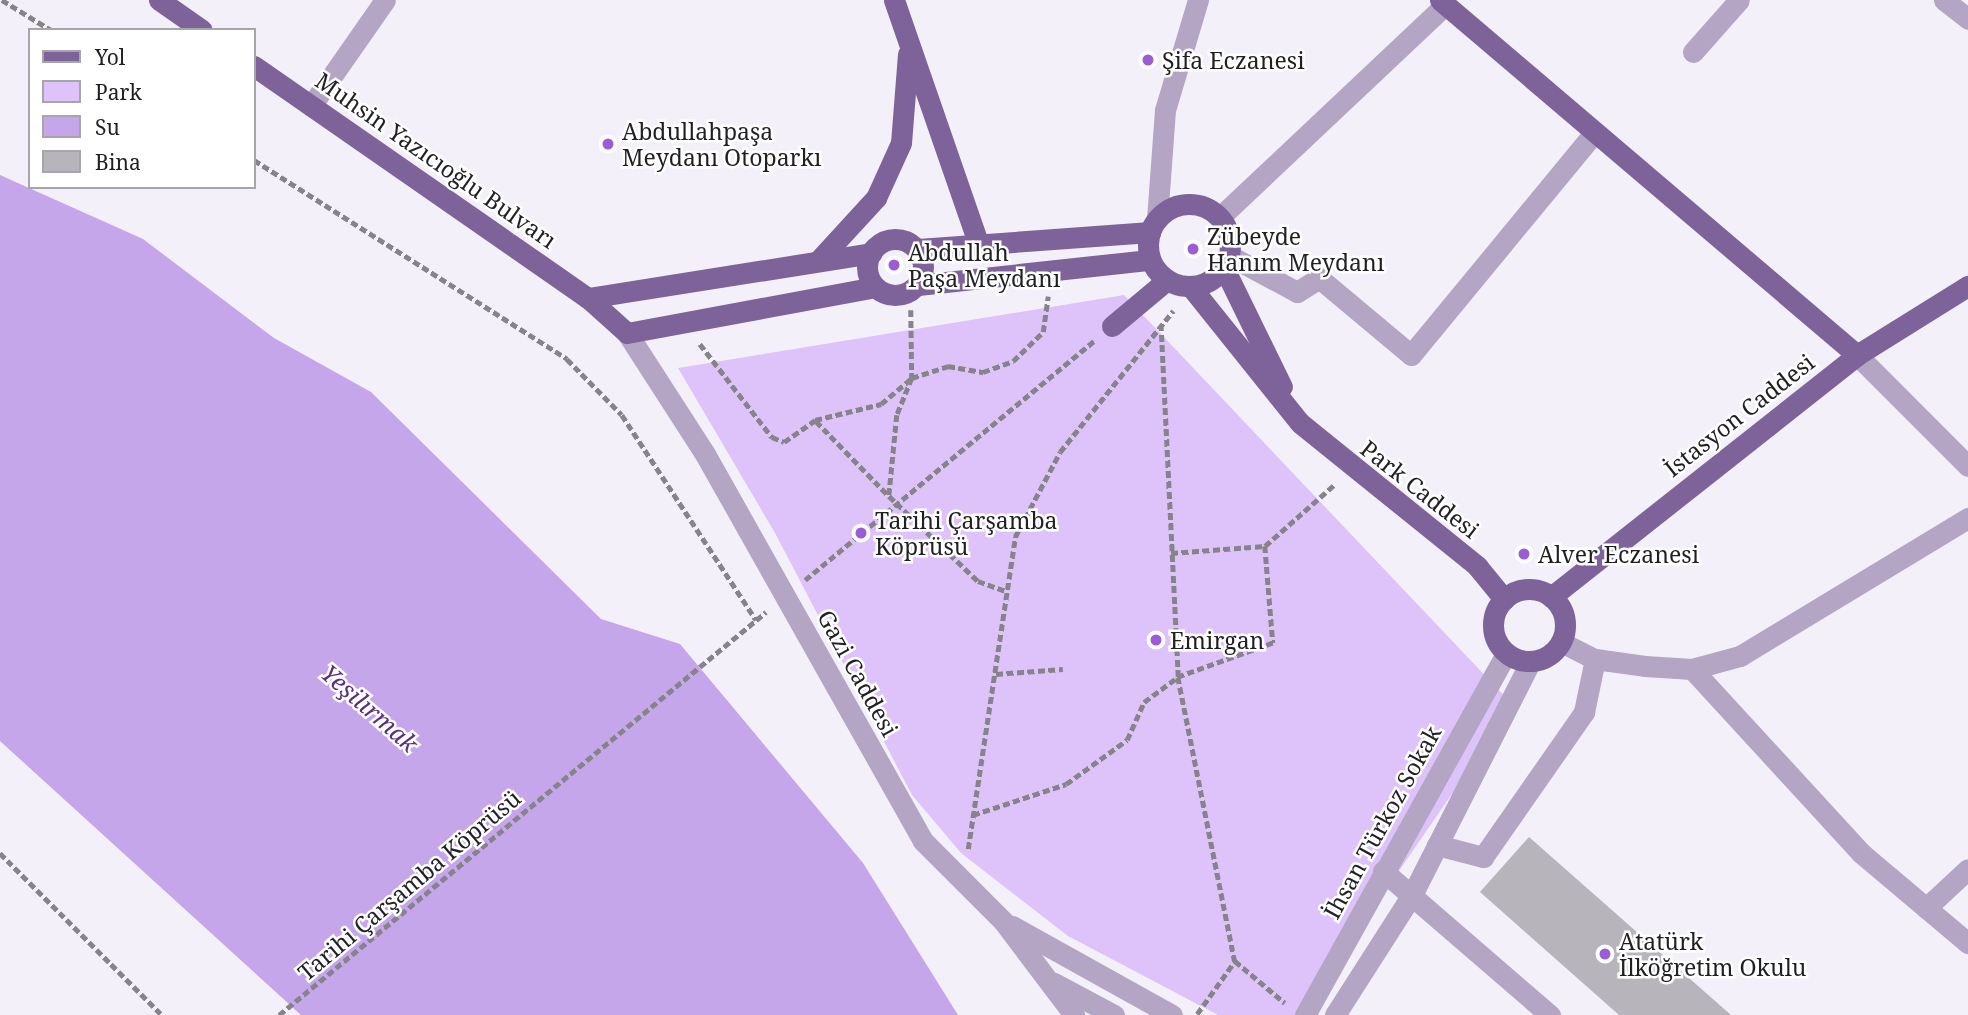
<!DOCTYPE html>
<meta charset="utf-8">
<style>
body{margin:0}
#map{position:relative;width:1968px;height:1015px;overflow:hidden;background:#f4f0fa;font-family:"Noto Serif",serif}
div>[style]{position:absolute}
.green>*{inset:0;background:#ddc3fa}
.water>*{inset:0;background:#c6a6ea}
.building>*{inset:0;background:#b7b4bc}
.path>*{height:4.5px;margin-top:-2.25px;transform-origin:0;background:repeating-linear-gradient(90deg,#86848a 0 7px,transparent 0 10.5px)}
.minor>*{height:21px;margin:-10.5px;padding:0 10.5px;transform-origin:10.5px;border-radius:10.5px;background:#b3a5c3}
.major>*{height:21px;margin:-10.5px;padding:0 10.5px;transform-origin:10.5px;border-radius:10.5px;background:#7d6399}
.major>.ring{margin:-10.5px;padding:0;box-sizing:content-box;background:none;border:21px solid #7d6399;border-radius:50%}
.dots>*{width:19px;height:19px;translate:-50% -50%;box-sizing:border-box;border:4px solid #fff;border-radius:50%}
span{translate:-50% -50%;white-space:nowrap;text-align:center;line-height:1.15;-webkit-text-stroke:5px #fff;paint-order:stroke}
.poi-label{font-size:23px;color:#201f22}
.left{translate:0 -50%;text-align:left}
.street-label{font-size:23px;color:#201f22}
.water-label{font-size:24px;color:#592f7e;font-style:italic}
.legend{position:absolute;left:28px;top:28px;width:228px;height:161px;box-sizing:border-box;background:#fff;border:2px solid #a6a5a7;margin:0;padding:9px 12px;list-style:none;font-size:21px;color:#201f22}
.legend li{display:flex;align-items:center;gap:14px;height:35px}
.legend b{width:35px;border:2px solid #a6a5a7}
</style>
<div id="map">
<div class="green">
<div style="clip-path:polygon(1124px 295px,1513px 705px,1300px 1015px,1218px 1015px,1068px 936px,961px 853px,912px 795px,775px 533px,678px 368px)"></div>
</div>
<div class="water">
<div style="clip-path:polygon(0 175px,143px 239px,274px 338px,371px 392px,601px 619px,680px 644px,863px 863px,958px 1015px,301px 1015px,0 741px)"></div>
</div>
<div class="building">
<div style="clip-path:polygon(1529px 837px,1731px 1015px,1619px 1015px,1480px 892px)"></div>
</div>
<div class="path">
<div style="left:2px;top:0;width:57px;rotate:31.5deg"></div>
<div style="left:254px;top:160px;width:371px;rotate:32.4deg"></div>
<div style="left:567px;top:359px;width:78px;rotate:45.5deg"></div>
<div style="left:622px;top:415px;width:245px;rotate:56.8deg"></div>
<div style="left:911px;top:310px;width:68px;rotate:89.2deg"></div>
<div style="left:912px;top:378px;width:40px;rotate:112deg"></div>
<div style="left:897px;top:415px;width:81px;rotate:95.6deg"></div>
<div style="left:889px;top:496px;width:123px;rotate:43.7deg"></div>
<div style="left:978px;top:581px;width:29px;rotate:20deg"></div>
<div style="left:700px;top:344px;width:118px;rotate:52.3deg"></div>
<div style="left:772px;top:437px;width:13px;rotate:23deg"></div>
<div style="left:784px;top:442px;width:38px;rotate:-35deg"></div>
<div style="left:815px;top:420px;width:68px;rotate:-13.6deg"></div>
<div style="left:881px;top:404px;width:40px;rotate:-40deg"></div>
<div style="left:912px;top:378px;width:38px;rotate:-18deg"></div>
<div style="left:948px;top:366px;width:36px;rotate:10deg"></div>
<div style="left:983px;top:372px;width:32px;rotate:-20deg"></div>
<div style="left:1013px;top:361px;width:42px;rotate:-44deg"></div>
<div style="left:1043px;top:332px;width:36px;rotate:-82deg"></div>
<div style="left:816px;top:421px;width:105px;rotate:45.8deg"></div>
<div style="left:1265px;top:546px;width:97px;rotate:85.3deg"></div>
<div style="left:1273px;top:643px;width:101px;rotate:160.3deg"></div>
<div style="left:1178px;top:677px;width:290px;rotate:78.7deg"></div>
<div style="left:1235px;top:961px;width:65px;rotate:40deg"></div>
<div style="left:1171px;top:553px;width:94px;rotate:-4.3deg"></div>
<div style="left:1265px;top:546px;width:94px;rotate:-41.5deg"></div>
<div style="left:805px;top:580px;width:376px;rotate:-39.6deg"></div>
<div style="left:996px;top:674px;width:67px;rotate:-4.3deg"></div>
<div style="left:973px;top:815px;width:98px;rotate:-18.4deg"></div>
<div style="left:1066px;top:784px;width:75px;rotate:-35.8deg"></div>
<div style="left:1127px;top:740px;width:42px;rotate:-65.9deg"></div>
<div style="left:1144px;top:702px;width:42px;rotate:-36.3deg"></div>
<div style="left:1178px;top:677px;width:350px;rotate:-92.8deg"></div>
<div style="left:968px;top:849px;width:316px;rotate:-81.4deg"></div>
<div style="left:1015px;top:537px;width:96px;rotate:-62.1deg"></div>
<div style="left:1060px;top:452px;width:181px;rotate:-51.3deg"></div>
<div style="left:0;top:853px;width:229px;rotate:45deg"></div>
<div style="left:1197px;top:1014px;width:65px;rotate:-54.4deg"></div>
<div style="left:279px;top:1015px;width:632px;rotate:-39.61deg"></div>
</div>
<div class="minor">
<div style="left:1944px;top:0;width:31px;rotate:38deg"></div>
<div style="left:1693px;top:52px;width:69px;rotate:-48.5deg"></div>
<div style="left:311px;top:106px;width:129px;rotate:-55.1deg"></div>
<div style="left:1220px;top:217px;width:309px;rotate:-43.3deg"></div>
<div style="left:1157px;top:219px;width:109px;rotate:-85.8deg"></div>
<div style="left:1165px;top:110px;width:115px;rotate:-73.3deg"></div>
<div style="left:1230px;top:256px;width:76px;rotate:28.2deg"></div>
<div style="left:1297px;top:292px;width:26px;rotate:-32deg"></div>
<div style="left:1319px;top:278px;width:120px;rotate:39.9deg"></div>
<div style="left:1411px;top:355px;width:289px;rotate:-50.5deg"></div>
<div style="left:627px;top:333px;width:144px;rotate:57.2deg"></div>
<div style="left:705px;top:454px;width:444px;rotate:60.6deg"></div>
<div style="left:923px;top:841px;width:113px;rotate:45deg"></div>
<div style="left:1003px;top:921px;width:118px;rotate:52.9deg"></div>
<div style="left:1857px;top:355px;width:157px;rotate:45deg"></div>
<div style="left:1561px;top:642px;width:38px;rotate:27deg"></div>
<div style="left:1595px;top:659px;width:50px;rotate:8deg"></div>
<div style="left:1645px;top:666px;width:47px;rotate:3.7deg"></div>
<div style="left:1692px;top:669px;width:50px;rotate:-15.2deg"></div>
<div style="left:1740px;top:656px;width:267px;rotate:-31.2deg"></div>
<div style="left:1692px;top:669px;width:250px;rotate:47.4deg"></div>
<div style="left:1861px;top:853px;width:140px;rotate:40.1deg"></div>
<div style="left:1437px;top:845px;width:48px;rotate:14.6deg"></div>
<div style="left:1483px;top:857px;width:177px;rotate:-55.1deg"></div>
<div style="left:1584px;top:712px;width:54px;rotate:-78.3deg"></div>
<div style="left:1383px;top:871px;width:221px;rotate:40.8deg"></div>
<div style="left:1926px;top:908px;width:57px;rotate:-42.9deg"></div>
<div style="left:1012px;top:926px;width:183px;rotate:29.1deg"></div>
<div style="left:1054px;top:983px;width:68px;rotate:28.1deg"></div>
<div style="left:1305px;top:1015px;width:413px;rotate:-60.9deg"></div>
<div style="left:1335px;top:1015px;width:145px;rotate:-57.4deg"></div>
<div style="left:1413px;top:893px;width:259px;rotate:-63.1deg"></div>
</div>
<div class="major">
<div style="left:159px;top:0;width:52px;rotate:34.9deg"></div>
<div style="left:894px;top:0;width:259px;rotate:70.9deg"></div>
<div style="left:1440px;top:0;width:548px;rotate:40.41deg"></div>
<div style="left:254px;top:66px;width:407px;rotate:34.8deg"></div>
<div style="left:588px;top:298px;width:52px;rotate:41.9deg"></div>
<div style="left:627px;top:333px;width:252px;rotate:-10.5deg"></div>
<div class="ring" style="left:1148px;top:204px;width:61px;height:61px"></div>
<div class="ring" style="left:867px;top:239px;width:35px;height:35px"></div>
<div style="left:918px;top:249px;width:233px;rotate:-4.2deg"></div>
<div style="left:818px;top:261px;width:86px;rotate:-47.4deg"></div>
<div style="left:876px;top:198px;width:60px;rotate:-65.6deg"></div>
<div style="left:901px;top:143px;width:89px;rotate:-85.5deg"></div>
<div style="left:1224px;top:268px;width:132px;rotate:64deg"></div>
<div style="left:918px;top:285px;width:233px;rotate:-6.2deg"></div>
<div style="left:1191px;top:287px;width:174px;rotate:51.3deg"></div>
<div style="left:1300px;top:423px;width:228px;rotate:38.9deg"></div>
<div style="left:1477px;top:566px;width:43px;rotate:50.7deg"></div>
<div style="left:588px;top:298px;width:287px;rotate:-9deg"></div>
<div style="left:1112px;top:326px;width:72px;rotate:-39.9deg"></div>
<div class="ring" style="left:1493px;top:589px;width:51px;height:51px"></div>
<div style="left:1551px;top:597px;width:390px;rotate:-38.3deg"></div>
<div style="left:1857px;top:355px;width:131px;rotate:-31.9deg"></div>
</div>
<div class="dots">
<div style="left:1148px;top:60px;background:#9b5dd4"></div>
<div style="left:608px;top:144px;background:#9b5dd4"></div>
<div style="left:1193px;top:249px;background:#9b5dd4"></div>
<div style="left:894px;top:265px;background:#9b5dd4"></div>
<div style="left:861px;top:533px;background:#9b5dd4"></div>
<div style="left:1524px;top:554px;background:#9b5dd4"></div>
<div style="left:1156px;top:640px;background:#9b5dd4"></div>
<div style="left:1605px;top:954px;background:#9b5dd4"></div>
</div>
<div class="poi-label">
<span class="left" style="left:1162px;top:60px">Şifa Eczanesi</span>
<span class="left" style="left:622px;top:144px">Abdullahpaşa<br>Meydanı Otoparkı</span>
<span class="left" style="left:1207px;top:249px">Zübeyde<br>Hanım Meydanı</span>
<span class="left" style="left:908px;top:265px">Abdullah<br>Paşa Meydanı</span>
<span class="left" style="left:875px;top:533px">Tarihi Çarşamba<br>Köprüsü</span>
<span class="left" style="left:1538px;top:554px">Alver Eczanesi</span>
<span class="left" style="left:1170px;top:640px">Emirgan</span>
<span class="left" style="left:1619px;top:954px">Atatürk<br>İlköğretim Okulu</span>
</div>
<div class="street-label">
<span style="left:436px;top:160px;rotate:35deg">Muhsin Yazıcıoğlu Bulvarı</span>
<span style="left:1739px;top:415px;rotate:-38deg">İstasyon Caddesi</span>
<span style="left:1420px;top:489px;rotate:38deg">Park Caddesi</span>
<span style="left:858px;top:673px;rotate:61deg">Gazi Caddesi</span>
<span style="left:1382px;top:822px;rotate:-61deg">İhsan Türkoz Sokak</span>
<span style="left:409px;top:885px;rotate:-40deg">Tarihi Çarşamba Köprüsü</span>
</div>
<div class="water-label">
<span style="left:370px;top:708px;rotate:41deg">Yeşilırmak</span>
</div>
<ul class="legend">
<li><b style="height:9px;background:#7d6399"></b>Yol</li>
<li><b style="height:19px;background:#ddc3fa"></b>Park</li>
<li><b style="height:19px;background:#c6a6ea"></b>Su</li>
<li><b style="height:19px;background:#b7b4bc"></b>Bina</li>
</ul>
</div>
